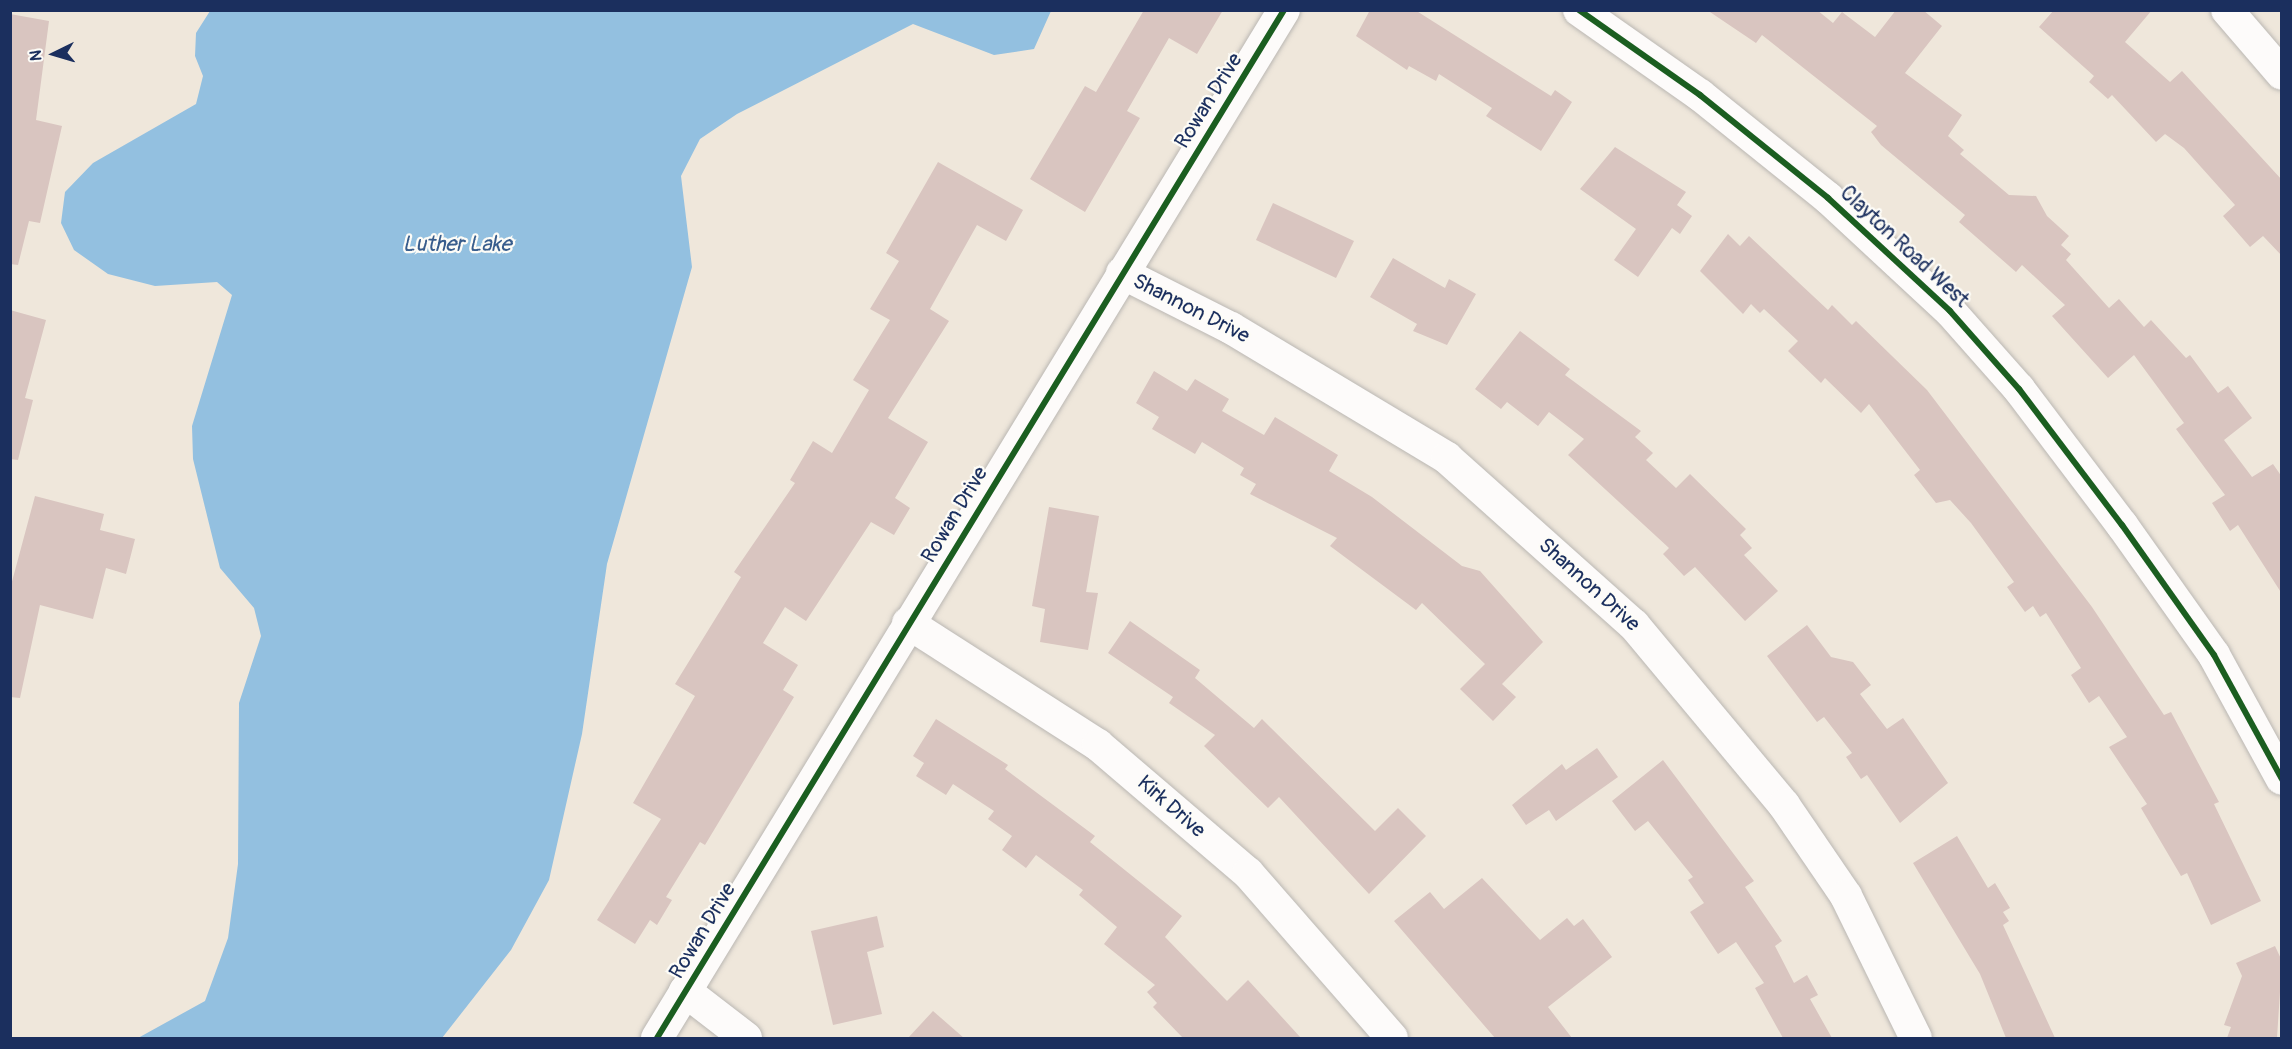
<!DOCTYPE html>
<style>
body{margin:0}
#map{position:relative;width:2292px;height:1049px;overflow:hidden;background:#efe7db;font-family:Pangolin,sans-serif}
div>[style]{position:absolute}
.water>*{inset:0;background:#93c0e0}
.building>*{inset:0;background:#d9c5c0}
.roads{filter:drop-shadow(0 0 2px #bab7b3) drop-shadow(0 0 2px #bab7b3)}
.minor>*{height:32px;margin:-16px;padding:0 16px;transform-origin:16px;border-radius:16px;background:#fdfbfa}
.cycleway>*{height:6px;margin:-3px;padding:0 3px;transform-origin:3px;border-radius:3px;background:#1b5e20}
span{translate:-50% -50%;white-space:nowrap;text-align:center;line-height:1.15;-webkit-text-stroke:4.5px #fdfcf7;paint-order:stroke}
.street-label{font-size:21px;color:#1b2f5e}
.water-label{font-size:22px;color:#375c8c;font-style:italic}
.frame{position:absolute;inset:0;border:12px solid #1b2f5e;pointer-events:none}
.north{position:absolute;left:24px;top:24px;width:60px;height:60px;-webkit-text-stroke:4px #fdfcf7;paint-order:stroke;rotate:265deg;font-size:16px;font-weight:700;line-height:24px;text-align:center;color:#1b2f5e}
.north::after{content:'';display:block;margin:auto;width:21px;height:27px;background:#1b2f5e;clip-path:polygon(50% 0,100% 100%,50% 72%,0 100%)}
</style>
<div id="map">
<div class="water">
<div style="clip-path:polygon(210px 11px,1051px 11px,1034px 49px,994px 55px,913px 24px,737px 114px,700px 139px,681px 176px,692px 267px,607px 564px,582px 734px,549px 880px,511px 950px,442px 1038px,138px 1038px,205px 1001px,228px 938px,238px 864px,239px 703px,261px 636px,254px 608px,220px 568px,193px 459px,192px 426px,232px 295px,217px 282px,155px 286px,108px 274px,74px 250px,61px 223px,65px 192px,93px 163px,196px 104px,203px 76px,195px 56px,196px 33px)"></div>
</div>
<div class="building">
<div style="clip-path:polygon(1144px 10px,1223px 10px,1197px 54px,1169px 38px,1127px 111px,1140px 118px,1085px 212px,1030px 179px,1085px 86px,1096px 92px)"></div>
<div style="clip-path:polygon(1370px 10px,1415px 10px,1551px 96px,1555px 90px,1572px 102px,1541px 151px,1486px 116px,1492px 108px,1439px 74px,1436px 81px,1409px 66px,1407px 70px,1356px 36px)"></div>
<div style="clip-path:polygon(1707px 10px,1817px 10px,1833px 23px,1842px 12px,1875px 37px,1896px 10px,1923px 10px,1942px 26px,1905px 73px,1962px 115px,1948px 136px,1964px 150px,1960px 154px,2009px 195px,2036px 196px,2047px 216px,2069px 236px,2061px 245px,2071px 254px,2066px 260px,2109px 308px,2119px 299px,2144px 327px,2151px 320px,2186px 358px,2190px 355px,2218px 393px,2228px 386px,2252px 418px,2224px 440px,2252px 477px,2273px 464px,2282px 477px,2282px 594px,2238px 525px,2230px 531px,2212px 503px,2225px 495px,2176px 429px,2184px 423px,2134px 355px,2108px 378px,2052px 316px,2065px 305px,2022px 265px,2016px 272px,1959px 222px,1965px 215px,1881px 145px,1871px 132px,1877px 126px,1762px 35px,1756px 43px)"></div>
<div style="clip-path:polygon(2054px 10px,2152px 10px,2125px 42px,2170px 82px,2182px 71px,2282px 180px,2282px 256px,2263px 236px,2250px 247px,2223px 216px,2235px 205px,2184px 148px,2165px 134px,2156px 142px,2112px 95px,2108px 99px,2089px 82px,2094px 76px,2039px 27px)"></div>
<div style="clip-path:polygon(10px 14px,49px 21px,36px 120px,62px 126px,40px 223px,29px 221px,18px 265px,10px 264px)"></div>
<div style="clip-path:polygon(1615px 147px,1686px 192px,1677px 205px,1692px 216px,1680px 234px,1672px 228px,1638px 277px,1614px 260px,1636px 229px,1580px 189px)"></div>
<div style="clip-path:polygon(938px 162px,1023px 210px,1006px 241px,977px 225px,930px 309px,949px 321px,888px 418px,928px 442px,895px 498px,910px 508px,894px 535px,871px 522px,806px 621px,785px 607px,763px 643px,798px 665px,783px 690px,794px 697px,705px 845px,700px 842px,666px 897px,672px 900px,657px 925px,650px 920px,635px 944px,597px 920px,661px 819px,633px 803px,695px 696px,675px 684px,741px 577px,734px 572px,795px 483px,790px 480px,813px 441px,832px 453px,869px 390px,853px 380px,890px 320px,870px 309px,899px 261px,886px 253px)"></div>
<div style="clip-path:polygon(1273px 203px,1354px 241px,1336px 278px,1256px 240px)"></div>
<div style="clip-path:polygon(1728px 234px,1740px 246px,1749px 236px,1828px 310px,1832px 305px,1852px 325px,1856px 321px,1927px 390px,2092px 607px,2164px 715px,2171px 712px,2219px 802px,2214px 804px,2261px 901px,2211px 925px,2187px 873px,2181px 876px,2141px 808px,2147px 804px,2109px 747px,2127px 737px,2099px 696px,2089px 703px,2071px 675px,2081px 668px,2046px 613px,2040px 617px,2033px 606px,2025px 612px,2007px 587px,2014px 582px,1971px 523px,1950px 500px,1936px 503px,1914px 475px,1920px 470px,1869px 404px,1861px 413px,1825px 378px,1821px 383px,1788px 351px,1798px 341px,1764px 309px,1760px 313px,1751px 304px,1743px 314px,1700px 271px)"></div>
<div style="clip-path:polygon(1393px 258px,1445px 288px,1449px 279px,1476px 294px,1447px 345px,1413px 331px,1417px 324px,1370px 297px)"></div>
<div style="clip-path:polygon(10px 310px,46px 320px,25px 398px,33px 400px,18px 460px,10px 459px)"></div>
<div style="clip-path:polygon(1520px 331px,1570px 369px,1565px 375px,1641px 431px,1635px 437px,1653px 453px,1646px 460px,1676px 488px,1690px 474px,1746px 529px,1740px 535px,1752px 548px,1744px 555px,1778px 591px,1745px 621px,1695px 567px,1684px 576px,1663px 554px,1669px 548px,1568px 455px,1584px 439px,1549px 412px,1538px 426px,1507px 402px,1501px 409px,1475px 389px)"></div>
<div style="clip-path:polygon(1154px 371px,1187px 391px,1195px 379px,1229px 399px,1222px 411px,1264px 435px,1275px 417px,1338px 455px,1329px 471px,1372px 497px,1462px 566px,1480px 571px,1543px 642px,1502px 684px,1516px 697px,1493px 721px,1460px 689px,1485px 664px,1422px 603px,1416px 610px,1330px 546px,1337px 538px,1250px 494px,1256px 484px,1240px 475px,1244px 468px,1202px 442px,1195px 454px,1152px 429px,1159px 417px,1136px 403px)"></div>
<div style="clip-path:polygon(35px 496px,104px 514px,100px 530px,135px 539px,126px 574px,106px 568px,93px 619px,40px 605px,20px 698px,10px 697px,10px 589px)"></div>
<div style="clip-path:polygon(1049px 507px,1099px 516px,1086px 592px,1098px 593px,1088px 650px,1040px 642px,1045px 609px,1032px 606px)"></div>
<div style="clip-path:polygon(1130px 621px,1200px 670px,1195px 678px,1254px 728px,1262px 719px,1375px 831px,1398px 808px,1426px 836px,1369px 894px,1279px 797px,1268px 808px,1204px 746px,1215px 735px,1169px 703px,1173px 697px,1108px 653px)"></div>
<div style="clip-path:polygon(1807px 625px,1831px 657px,1853px 662px,1871px 685px,1860px 694px,1887px 729px,1903px 718px,1948px 783px,1900px 823px,1867px 775px,1861px 779px,1846px 757px,1852px 753px,1824px 717px,1817px 722px,1767px 656px)"></div>
<div style="clip-path:polygon(936px 719px,1008px 765px,1005px 769px,1095px 836px,1090px 842px,1182px 916px,1165px 937px,1227px 1001px,1248px 980px,1301px 1038px,1183px 1038px,1153px 1007px,1157px 1003px,1147px 992px,1155px 985px,1104px 944px,1117px 927px,1079px 895px,1083px 890px,1036px 855px,1026px 868px,1002px 850px,1012px 836px,988px 819px,994px 811px,953px 784px,946px 795px,916px 776px,924px 763px,913px 756px)"></div>
<div style="clip-path:polygon(1597px 748px,1618px 777px,1556px 821px,1549px 810px,1526px 825px,1512px 805px,1562px 764px,1566px 770px)"></div>
<div style="clip-path:polygon(1663px 760px,1754px 881px,1745px 887px,1782px 941px,1775px 946px,1794px 983px,1807px 975px,1818px 995px,1810px 999px,1832px 1038px,1783px 1038px,1755px 988px,1764px 983px,1736px 942px,1718px 954px,1690px 912px,1704px 903px,1688px 880px,1693px 877px,1648px 821px,1635px 831px,1612px 801px)"></div>
<div style="clip-path:polygon(1957px 836px,1988px 888px,1995px 883px,2010px 908px,2003px 912px,2009px 921px,2003px 925px,2055px 1038px,2006px 1038px,1980px 974px,1913px 863px)"></div>
<div style="clip-path:polygon(1482px 878px,1540px 940px,1567px 918px,1574px 926px,1583px 919px,1612px 957px,1548px 1007px,1572px 1038px,1495px 1038px,1394px 921px,1430px 892px,1444px 909px)"></div>
<div style="clip-path:polygon(877px 916px,884px 947px,867px 952px,882px 1014px,833px 1025px,811px 931px)"></div>
<div style="clip-path:polygon(2275px 946px,2282px 961px,2277px 1038px,2227px 1038px,2231px 1027px,2224px 1025px,2242px 976px,2236px 963px)"></div>
<div style="clip-path:polygon(933px 1011px,964px 1038px,908px 1038px)"></div>
</div>
<div class="roads">
<div class="minor">
<div style="left:1579px;top:10px;width:148px;rotate:35.1deg"></div>
<div style="left:1700px;top:95px;width:164px;rotate:38.8deg"></div>
<div style="left:1828px;top:198px;width:166px;rotate:42.8deg"></div>
<div style="left:1950px;top:311px;width:104px;rotate:48.5deg"></div>
<div style="left:2019px;top:389px;width:171px;rotate:52.9deg"></div>
<div style="left:2122px;top:525px;width:159px;rotate:54.7deg"></div>
<div style="left:2214px;top:655px;width:141px;rotate:61.3deg"></div>
<div style="left:2227px;top:10px;width:84px;rotate:49.3deg"></div>
<div style="left:1122px;top:273px;width:122px;rotate:26.8deg"></div>
<div style="left:1231px;top:328px;width:252px;rotate:31deg"></div>
<div style="left:1447px;top:458px;width:251px;rotate:41.8deg"></div>
<div style="left:1634px;top:625px;width:234px;rotate:50.2deg"></div>
<div style="left:1784px;top:805px;width:110px;rotate:55.7deg"></div>
<div style="left:1846px;top:896px;width:158px;rotate:63.8deg"></div>
<div style="left:908px;top:623px;width:226px;rotate:32.7deg"></div>
<div style="left:1098px;top:745px;width:197px;rotate:40.5deg"></div>
<div style="left:1248px;top:873px;width:219px;rotate:48.9deg"></div>
<div style="left:685px;top:991px;width:77px;rotate:37.6deg"></div>
<div style="left:657px;top:1038px;width:1204px;rotate:-58.62deg"></div>
</div>
</div>
<div class="cycleway">
<div style="left:1579px;top:10px;width:148px;rotate:35.1deg"></div>
<div style="left:1700px;top:95px;width:164px;rotate:38.8deg"></div>
<div style="left:1828px;top:198px;width:166px;rotate:42.8deg"></div>
<div style="left:1950px;top:311px;width:104px;rotate:48.5deg"></div>
<div style="left:2019px;top:389px;width:171px;rotate:52.9deg"></div>
<div style="left:2122px;top:525px;width:159px;rotate:54.7deg"></div>
<div style="left:2214px;top:655px;width:141px;rotate:61.3deg"></div>
<div style="left:657px;top:1038px;width:1204px;rotate:-58.62deg"></div>
</div>
<div class="street-label">
<span style="left:1209px;top:101px;rotate:-58deg">Rowan Drive</span>
<span style="left:1904px;top:247px;rotate:43deg">Clayton Road West</span>
<span style="left:1191px;top:309px;rotate:27deg">Shannon Drive</span>
<span style="left:955px;top:515px;rotate:-59deg">Rowan Drive</span>
<span style="left:1589px;top:585px;rotate:42deg">Shannon Drive</span>
<span style="left:1171px;top:807px;rotate:41deg">Kirk Drive</span>
<span style="left:703px;top:931px;rotate:-59deg">Rowan Drive</span>
</div>
<div class="water-label">
<span style="left:457px;top:245px">Luther Lake</span>
</div>
<div class="frame"></div>
<div class="north">N</div>
</div>
